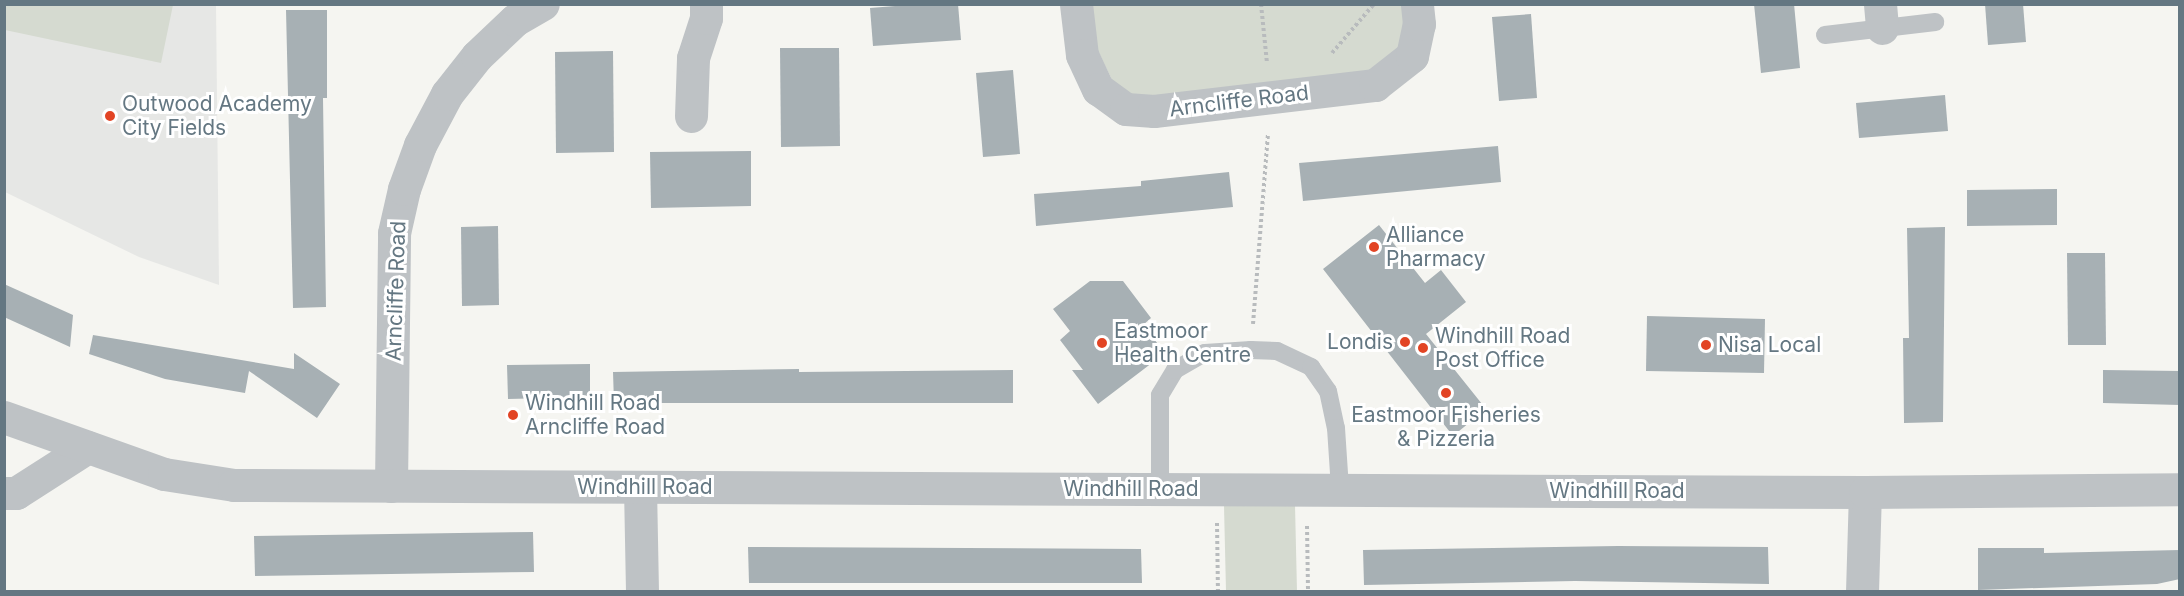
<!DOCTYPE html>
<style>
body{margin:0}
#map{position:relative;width:2184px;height:596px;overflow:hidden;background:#f5f5f1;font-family:Inter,sans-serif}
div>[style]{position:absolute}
.built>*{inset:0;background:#e6e7e5}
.green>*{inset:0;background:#d5dad0}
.building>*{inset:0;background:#a7b0b4}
.path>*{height:4px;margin-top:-2px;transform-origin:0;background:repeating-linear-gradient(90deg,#b8bbbd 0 3px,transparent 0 6px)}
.service>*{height:18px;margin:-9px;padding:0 9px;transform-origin:9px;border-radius:9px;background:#bec2c5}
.minor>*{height:33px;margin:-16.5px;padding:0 16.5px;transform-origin:16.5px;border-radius:16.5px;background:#bec2c5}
.tertiary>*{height:33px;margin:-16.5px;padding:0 16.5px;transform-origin:16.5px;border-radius:16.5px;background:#bec2c5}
.dots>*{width:16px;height:16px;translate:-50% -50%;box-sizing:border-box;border:3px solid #fff;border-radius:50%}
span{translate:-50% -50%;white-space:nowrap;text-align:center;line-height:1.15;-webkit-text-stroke:6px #fff;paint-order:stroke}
.street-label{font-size:21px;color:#647782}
.poi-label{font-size:21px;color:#647782}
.left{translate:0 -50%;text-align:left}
.right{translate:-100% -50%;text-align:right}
.frame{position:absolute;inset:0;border:6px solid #647782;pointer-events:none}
</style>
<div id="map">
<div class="built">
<div style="clip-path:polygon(4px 5px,216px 5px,219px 285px,139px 257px,5px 192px)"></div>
</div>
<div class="green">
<div style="clip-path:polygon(5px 4px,173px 4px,173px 5px,161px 63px,5px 30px)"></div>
<div style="clip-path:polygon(1076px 5px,1417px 5px,1390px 76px,1126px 109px)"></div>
<div style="clip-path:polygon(1295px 505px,1297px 591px,1226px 591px,1224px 506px)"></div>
</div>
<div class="building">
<div style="clip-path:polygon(920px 4px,958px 4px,961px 40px,873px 46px,870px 8px)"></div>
<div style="clip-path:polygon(1754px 4px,1794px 4px,1800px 68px,1761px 73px)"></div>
<div style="clip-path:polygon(1985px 4px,2023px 4px,2026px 42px,1988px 45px)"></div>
<div style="clip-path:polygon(286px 10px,327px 10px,327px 98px,323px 98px,326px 307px,293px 308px)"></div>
<div style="clip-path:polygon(1531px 14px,1537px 98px,1499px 101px,1492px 17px)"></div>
<div style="clip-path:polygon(780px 48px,839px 48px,840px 146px,781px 147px)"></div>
<div style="clip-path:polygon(613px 51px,614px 152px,556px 153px,555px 52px)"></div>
<div style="clip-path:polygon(1013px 70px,1020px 154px,983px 157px,976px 73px)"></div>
<div style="clip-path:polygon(1945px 95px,1948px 131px,1859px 138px,1856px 103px)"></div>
<div style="clip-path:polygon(1498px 146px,1501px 182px,1303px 201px,1299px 163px)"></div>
<div style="clip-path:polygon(751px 151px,751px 206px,651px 208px,650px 152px)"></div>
<div style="clip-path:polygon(1229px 172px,1233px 207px,1036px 226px,1034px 194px,1141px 186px,1141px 181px)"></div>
<div style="clip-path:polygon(2057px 189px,2057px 225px,1967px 226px,1967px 190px)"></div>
<div style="clip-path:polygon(1379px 225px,1425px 283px,1441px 270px,1466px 302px,1426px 334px,1486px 409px,1453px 436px,1323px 269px)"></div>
<div style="clip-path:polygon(498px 226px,499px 305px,462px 306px,461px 227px)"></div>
<div style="clip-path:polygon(1945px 227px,1943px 422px,1904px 423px,1903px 338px,1909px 338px,1907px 228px)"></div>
<div style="clip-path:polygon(2067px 253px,2105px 253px,2106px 345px,2068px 345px)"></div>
<div style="clip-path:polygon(1090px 281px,1123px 281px,1151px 318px,1143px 325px,1165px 353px,1098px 404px,1072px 370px,1083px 370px,1060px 340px,1070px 331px,1053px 309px)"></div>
<div style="clip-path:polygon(4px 284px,73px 315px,70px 347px,4px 317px)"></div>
<div style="clip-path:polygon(1647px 316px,1765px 319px,1764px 373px,1646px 371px)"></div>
<div style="clip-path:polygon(93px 335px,294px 369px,294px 353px,340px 384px,317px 418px,249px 371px,245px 393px,165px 379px,89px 354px)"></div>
<div style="clip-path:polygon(590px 364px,590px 397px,508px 399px,507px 365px)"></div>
<div style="clip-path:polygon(799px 369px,799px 372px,1013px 370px,1013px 403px,614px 403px,613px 372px)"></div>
<div style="clip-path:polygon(2103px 370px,2180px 371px,2180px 405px,2103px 403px)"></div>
<div style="clip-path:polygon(533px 532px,534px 572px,255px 576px,254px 536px)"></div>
<div style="clip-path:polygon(1618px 546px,1768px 547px,1769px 584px,1575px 581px,1364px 585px,1363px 550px)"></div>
<div style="clip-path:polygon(748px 547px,1141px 549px,1142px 583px,749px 583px)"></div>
<div style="clip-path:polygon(1978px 548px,2044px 548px,2044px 553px,2180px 550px,2180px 579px,2157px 584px,1978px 590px)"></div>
</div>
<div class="path">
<div style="left:1261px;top:4px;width:59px;rotate:84.2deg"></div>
<div style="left:1332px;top:53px;width:65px;rotate:-49.4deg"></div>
<div style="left:1253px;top:324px;width:191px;rotate:-85.5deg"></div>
<div style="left:1217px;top:523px;width:69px;rotate:89.2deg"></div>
<div style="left:1307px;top:526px;width:66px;rotate:89.1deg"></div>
</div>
<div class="service">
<div style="left:1825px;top:35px;width:111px;rotate:-6.7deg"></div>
<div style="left:1160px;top:489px;width:94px;rotate:-90deg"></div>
<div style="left:1160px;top:395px;width:29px;rotate:-59deg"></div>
<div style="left:1175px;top:370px;width:34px;rotate:-30deg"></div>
<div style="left:1205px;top:353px;width:46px;rotate:-3.7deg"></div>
<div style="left:1251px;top:350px;width:26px;rotate:2deg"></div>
<div style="left:1277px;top:351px;width:38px;rotate:25deg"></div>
<div style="left:1311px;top:367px;width:29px;rotate:55deg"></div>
<div style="left:1328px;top:391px;width:38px;rotate:78deg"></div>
<div style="left:1336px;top:428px;width:61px;rotate:86.2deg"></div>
</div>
<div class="minor">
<div style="left:1076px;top:4px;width:51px;rotate:83.3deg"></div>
<div style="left:1082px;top:55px;width:38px;rotate:65deg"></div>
<div style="left:1098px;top:89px;width:34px;rotate:36deg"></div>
<div style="left:1126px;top:109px;width:28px;rotate:4deg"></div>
<div style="left:1154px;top:111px;width:223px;rotate:-6.7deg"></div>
<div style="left:1375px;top:85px;width:47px;rotate:-38.1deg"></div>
<div style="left:1412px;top:56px;width:33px;rotate:-78deg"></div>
<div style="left:1419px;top:24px;width:20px;rotate:-96deg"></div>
<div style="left:1880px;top:4px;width:24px;rotate:85deg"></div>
<div style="left:691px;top:116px;width:58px;rotate:-88deg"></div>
<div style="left:693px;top:58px;width:42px;rotate:-72deg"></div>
<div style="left:706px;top:18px;width:14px;rotate:-90deg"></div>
<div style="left:391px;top:486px;width:253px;rotate:-89.3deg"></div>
<div style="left:394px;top:233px;width:45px;rotate:-77.2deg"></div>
<div style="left:404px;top:189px;width:47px;rotate:-70deg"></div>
<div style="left:420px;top:145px;width:58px;rotate:-62.1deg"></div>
<div style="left:447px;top:94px;width:48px;rotate:-51.7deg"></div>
<div style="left:477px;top:56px;width:52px;rotate:-43.5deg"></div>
<div style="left:515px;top:20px;width:32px;rotate:-30deg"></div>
<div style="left:640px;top:487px;width:105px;rotate:88.9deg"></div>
<div style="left:4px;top:493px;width:12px"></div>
<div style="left:16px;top:493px;width:85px;rotate:-32.6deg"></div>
<div style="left:1862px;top:592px;width:100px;rotate:-88.3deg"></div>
</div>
<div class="tertiary">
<div style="left:4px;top:417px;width:170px;rotate:19.6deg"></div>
<div style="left:164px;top:474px;width:71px;rotate:8.9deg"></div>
<div style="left:234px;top:485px;width:1631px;rotate:0.25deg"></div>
<div style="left:1865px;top:492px;width:315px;rotate:-0.5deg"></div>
</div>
<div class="dots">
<div style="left:110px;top:116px;background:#e24424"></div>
<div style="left:1374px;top:247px;background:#e24424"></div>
<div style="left:1405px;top:342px;background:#e24424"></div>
<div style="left:1102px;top:343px;background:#e24424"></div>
<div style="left:1706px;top:345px;background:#e24424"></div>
<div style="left:1423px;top:348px;background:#e24424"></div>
<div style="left:1446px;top:393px;background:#e24424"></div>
<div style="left:513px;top:415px;background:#e24424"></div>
</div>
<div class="street-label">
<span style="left:1239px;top:101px;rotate:-7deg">Arncliffe Road</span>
<span style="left:396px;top:291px;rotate:-88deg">Arncliffe Road</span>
<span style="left:645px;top:487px">Windhill Road</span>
<span style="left:1131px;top:489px">Windhill Road</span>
<span style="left:1617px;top:491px">Windhill Road</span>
</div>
<div class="poi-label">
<span class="left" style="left:122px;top:116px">Outwood Academy<br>City Fields</span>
<span class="left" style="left:1386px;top:247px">Alliance<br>Pharmacy</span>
<span class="left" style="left:1114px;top:343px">Eastmoor<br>Health Centre</span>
<span class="left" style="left:1435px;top:348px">Windhill Road<br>Post Office</span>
<span class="right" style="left:1393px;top:342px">Londis</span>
<span class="left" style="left:1718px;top:345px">Nisa Local</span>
<span class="left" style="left:525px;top:415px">Windhill Road<br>Arncliffe Road</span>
<span style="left:1446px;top:427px">Eastmoor Fisheries<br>&amp; Pizzeria</span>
</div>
<div class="frame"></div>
</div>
